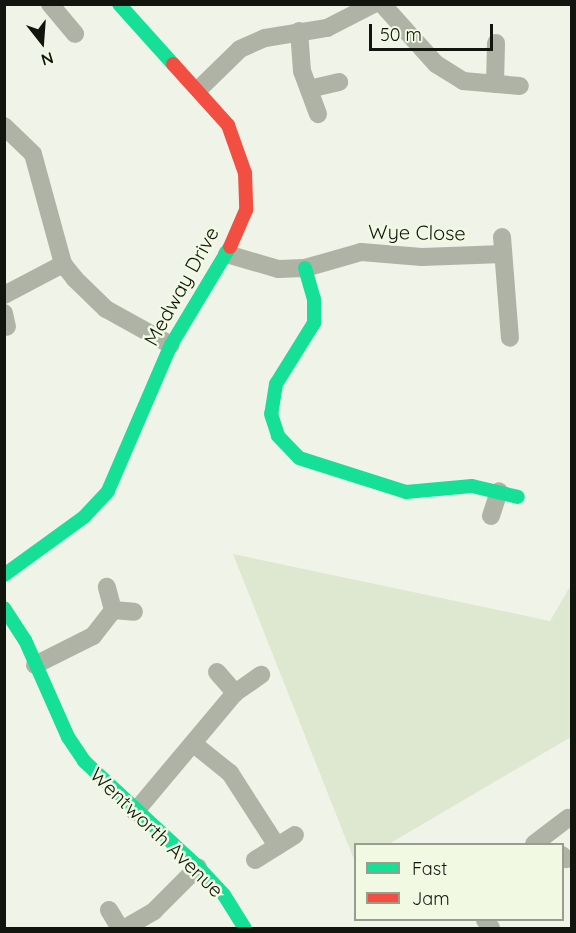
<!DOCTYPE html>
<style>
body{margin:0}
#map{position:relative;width:576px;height:933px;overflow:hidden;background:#f0f4e8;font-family:Quicksand,sans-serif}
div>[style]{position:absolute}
.green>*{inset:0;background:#dee7cf}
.street>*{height:18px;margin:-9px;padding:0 9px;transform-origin:9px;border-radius:9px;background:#afb3a6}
.fast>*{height:14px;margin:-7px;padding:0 7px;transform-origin:7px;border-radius:7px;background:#16e098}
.jam>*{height:14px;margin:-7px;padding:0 7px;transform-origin:7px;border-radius:7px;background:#f24e42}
span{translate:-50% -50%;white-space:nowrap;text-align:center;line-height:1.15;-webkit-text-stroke:5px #f1f9e3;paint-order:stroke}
.street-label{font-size:20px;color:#12150e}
.frame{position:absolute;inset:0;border:6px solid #12150e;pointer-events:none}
.legend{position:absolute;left:354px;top:843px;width:210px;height:78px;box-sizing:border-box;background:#f1f9e3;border:2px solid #989e8e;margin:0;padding:8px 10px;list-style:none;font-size:18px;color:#12150e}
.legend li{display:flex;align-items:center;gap:12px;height:30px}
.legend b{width:30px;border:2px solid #989e8e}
.north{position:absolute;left:12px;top:12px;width:60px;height:60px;-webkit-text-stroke:4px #f1f9e3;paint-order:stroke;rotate:163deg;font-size:16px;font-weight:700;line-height:24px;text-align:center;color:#12150e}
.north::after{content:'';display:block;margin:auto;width:21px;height:27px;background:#12150e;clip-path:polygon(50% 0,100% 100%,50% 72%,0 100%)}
.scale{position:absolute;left:369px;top:24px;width:124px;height:27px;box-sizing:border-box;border:3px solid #12150e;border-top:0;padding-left:8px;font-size:18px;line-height:21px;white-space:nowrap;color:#12150e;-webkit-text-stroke:4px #f1f9e3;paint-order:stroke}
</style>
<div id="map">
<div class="green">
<div style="clip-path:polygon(233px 554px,550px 621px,571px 585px,571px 737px,389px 844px,356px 844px,355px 862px)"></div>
</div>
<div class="street">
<div style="left:50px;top:4px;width:39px;rotate:50deg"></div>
<div style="left:382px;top:4px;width:81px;rotate:48deg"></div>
<div style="left:436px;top:64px;width:32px;rotate:32deg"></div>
<div style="left:463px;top:81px;width:57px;rotate:5deg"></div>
<div style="left:299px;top:31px;width:40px;rotate:85.7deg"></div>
<div style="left:302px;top:71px;width:46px;rotate:69.6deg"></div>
<div style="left:495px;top:84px;width:41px;rotate:-88.6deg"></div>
<div style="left:199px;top:89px;width:57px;rotate:-44.3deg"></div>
<div style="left:240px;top:49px;width:27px;rotate:-24deg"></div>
<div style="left:265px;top:38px;width:63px;rotate:-9.2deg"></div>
<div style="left:327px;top:28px;width:53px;rotate:-27.1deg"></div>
<div style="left:309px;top:89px;width:31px;rotate:-13deg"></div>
<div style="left:4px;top:126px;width:40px;rotate:44deg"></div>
<div style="left:33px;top:154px;width:114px;rotate:74.7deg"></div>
<div style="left:63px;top:264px;width:19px;rotate:51deg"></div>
<div style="left:75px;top:279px;width:43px;rotate:44.1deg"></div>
<div style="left:106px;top:309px;width:74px;rotate:29deg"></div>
<div style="left:502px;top:237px;width:101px;rotate:85.5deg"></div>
<div style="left:227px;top:254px;width:53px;rotate:16.4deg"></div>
<div style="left:278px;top:269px;width:27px;rotate:-2deg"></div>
<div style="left:305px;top:268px;width:58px;rotate:-15.9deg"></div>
<div style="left:361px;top:252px;width:61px;rotate:4.7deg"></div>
<div style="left:422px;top:257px;width:81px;rotate:-2.1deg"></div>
<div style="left:4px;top:295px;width:67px;rotate:-27.7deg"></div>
<div style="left:4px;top:313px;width:14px;rotate:78deg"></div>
<div style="left:491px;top:516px;width:26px;rotate:-72deg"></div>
<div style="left:113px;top:610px;width:21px;rotate:5deg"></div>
<div style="left:35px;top:665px;width:65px;rotate:-26.6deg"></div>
<div style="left:93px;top:636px;width:33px;rotate:-52deg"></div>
<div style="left:113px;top:610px;width:24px;rotate:-105deg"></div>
<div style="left:217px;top:672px;width:28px;rotate:49deg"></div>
<div style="left:195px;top:745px;width:45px;rotate:38.7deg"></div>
<div style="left:230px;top:773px;width:87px;rotate:57.2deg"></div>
<div style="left:135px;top:812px;width:155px;rotate:-50deg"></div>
<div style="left:235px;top:693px;width:32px;rotate:-35deg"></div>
<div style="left:534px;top:844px;width:43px;rotate:-37.4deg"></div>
<div style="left:562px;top:855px;width:6px;rotate:45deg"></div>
<div style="left:255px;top:860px;width:47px;rotate:-32deg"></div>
<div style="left:109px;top:910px;width:21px;rotate:59deg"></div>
<div style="left:485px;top:920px;width:10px;rotate:53deg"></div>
<div style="left:125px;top:928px;width:34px;rotate:-30deg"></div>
<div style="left:154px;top:911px;width:62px;rotate:-45deg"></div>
</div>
<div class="fast">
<div style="left:119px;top:4px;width:81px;rotate:48deg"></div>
<div style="left:305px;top:268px;width:32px;rotate:74deg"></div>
<div style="left:314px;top:299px;width:24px;rotate:90deg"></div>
<div style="left:314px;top:323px;width:72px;rotate:121.9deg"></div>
<div style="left:276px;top:384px;width:30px;rotate:99deg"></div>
<div style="left:271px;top:414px;width:23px;rotate:72deg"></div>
<div style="left:278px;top:436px;width:30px;rotate:46deg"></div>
<div style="left:299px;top:458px;width:112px;rotate:17.6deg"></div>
<div style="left:406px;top:492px;width:66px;rotate:-5.2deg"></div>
<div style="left:472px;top:486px;width:47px;rotate:13.4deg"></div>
<div style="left:4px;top:575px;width:99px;rotate:-35.9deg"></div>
<div style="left:84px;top:517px;width:35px;rotate:-47deg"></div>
<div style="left:108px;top:491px;width:159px;rotate:-66.7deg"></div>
<div style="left:171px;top:345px;width:114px;rotate:-59deg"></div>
<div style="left:4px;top:608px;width:38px;rotate:57deg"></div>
<div style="left:25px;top:640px;width:106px;rotate:66.1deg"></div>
<div style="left:68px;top:737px;width:29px;rotate:56deg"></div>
<div style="left:84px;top:761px;width:156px;rotate:42.9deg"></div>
<div style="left:198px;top:867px;width:38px;rotate:47deg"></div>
<div style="left:224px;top:895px;width:39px;rotate:58deg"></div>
</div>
<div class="jam">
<div style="left:173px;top:64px;width:82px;rotate:48deg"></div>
<div style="left:228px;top:125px;width:51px;rotate:70.5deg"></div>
<div style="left:245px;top:173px;width:37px;rotate:88deg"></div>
<div style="left:246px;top:210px;width:40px;rotate:113.4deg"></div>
</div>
<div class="street-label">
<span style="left:417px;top:232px;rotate:1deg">Wye Close</span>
<span style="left:181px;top:286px;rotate:-61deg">Medway Drive</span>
<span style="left:157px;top:832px;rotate:44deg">Wentworth Avenue</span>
</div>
<div class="frame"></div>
<ul class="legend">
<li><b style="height:8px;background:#16e098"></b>Fast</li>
<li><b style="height:8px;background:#f24e42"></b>Jam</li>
</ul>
<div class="north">N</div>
<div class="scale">50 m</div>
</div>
